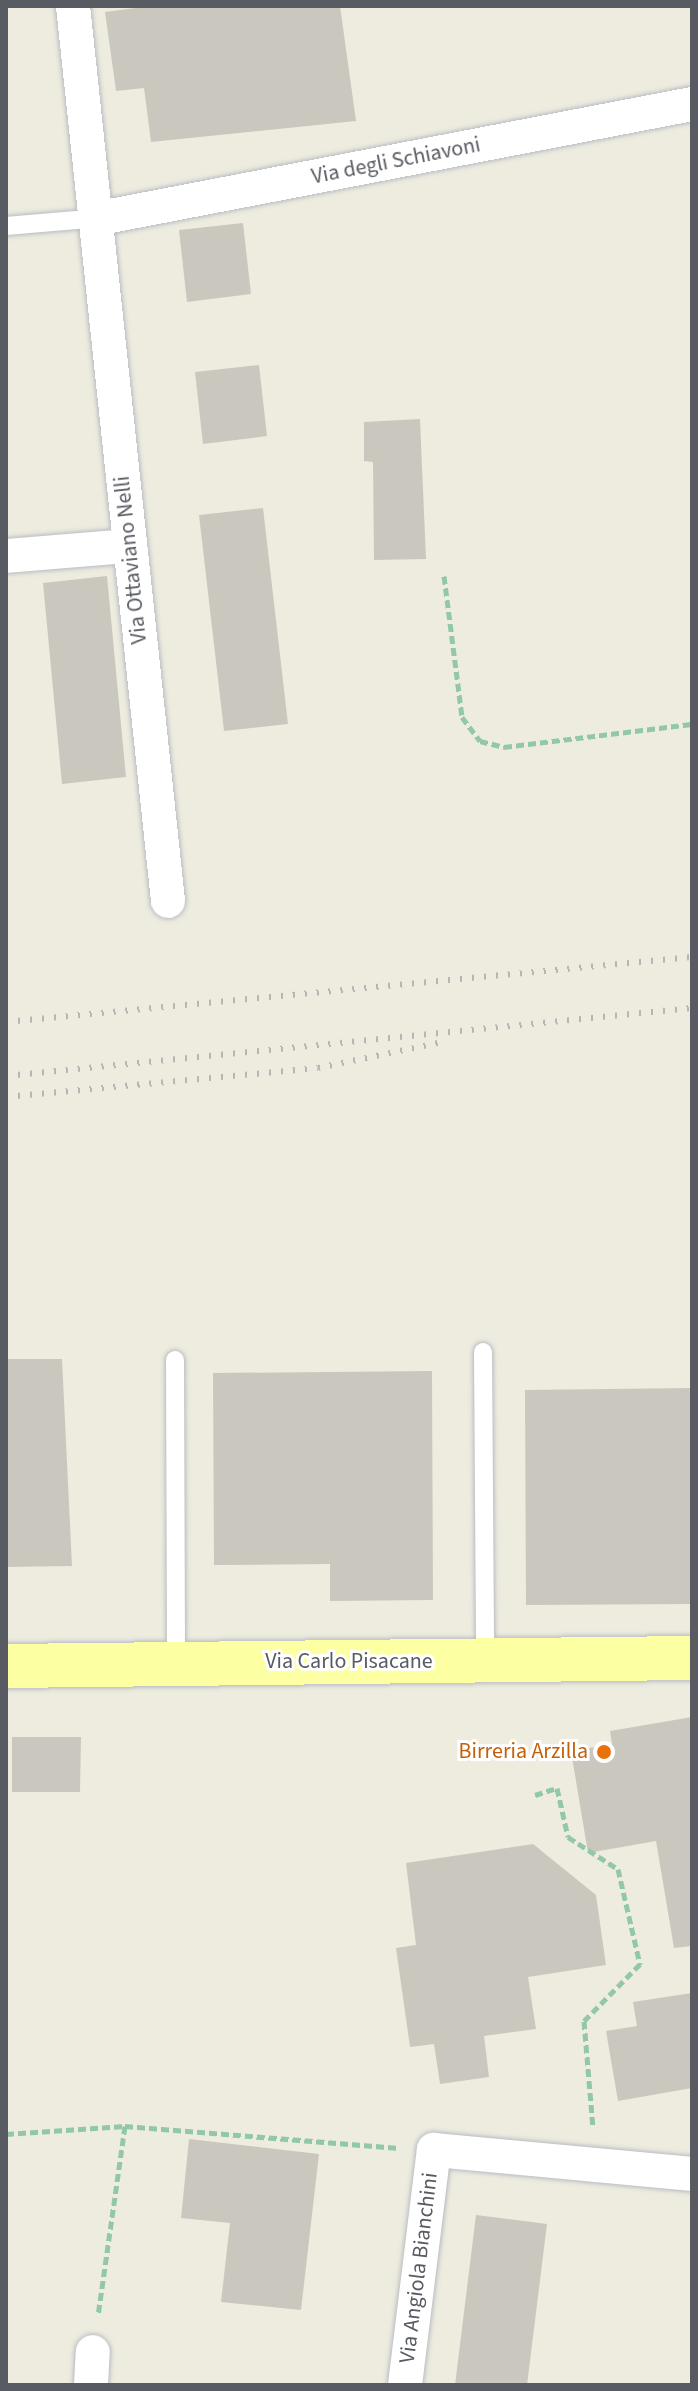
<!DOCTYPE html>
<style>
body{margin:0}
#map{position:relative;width:698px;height:2391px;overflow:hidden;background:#edecdf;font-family:"Source Sans 3",sans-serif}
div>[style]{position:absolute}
.building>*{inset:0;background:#cac8be}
.path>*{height:5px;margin-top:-2.5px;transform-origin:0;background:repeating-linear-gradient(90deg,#92c7ab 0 8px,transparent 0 12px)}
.roads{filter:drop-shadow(0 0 2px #babcc2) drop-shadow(0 0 2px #babcc2)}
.service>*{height:18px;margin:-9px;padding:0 9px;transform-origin:9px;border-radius:9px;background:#fff}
.minor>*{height:34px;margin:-17px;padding:0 17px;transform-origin:17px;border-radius:17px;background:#fff}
.primary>*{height:44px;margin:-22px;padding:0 22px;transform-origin:22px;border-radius:22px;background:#fcffa2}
.rail>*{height:6px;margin-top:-3px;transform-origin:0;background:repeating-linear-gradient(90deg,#b5b6b6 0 2px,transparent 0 12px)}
.dots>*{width:22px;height:22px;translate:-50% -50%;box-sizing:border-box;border:4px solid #fff;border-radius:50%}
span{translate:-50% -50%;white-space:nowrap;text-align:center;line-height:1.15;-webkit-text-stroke:6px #fff;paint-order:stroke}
.street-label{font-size:22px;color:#585b62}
.food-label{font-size:22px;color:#c56008}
.right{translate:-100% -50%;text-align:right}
.frame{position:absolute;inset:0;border:8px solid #585b62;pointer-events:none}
</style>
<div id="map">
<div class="building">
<div style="clip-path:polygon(151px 6px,340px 6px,356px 121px,151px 142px,144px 88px,116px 91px,105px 12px)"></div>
<div style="clip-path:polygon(243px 223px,251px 294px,187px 302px,179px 230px)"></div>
<div style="clip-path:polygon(259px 365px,267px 436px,203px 444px,195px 372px)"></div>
<div style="clip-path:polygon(420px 419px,426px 559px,374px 560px,373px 462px,364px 461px,364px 422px)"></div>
<div style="clip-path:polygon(263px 508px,288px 724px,224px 731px,199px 515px)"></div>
<div style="clip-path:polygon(107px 576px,126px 777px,62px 784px,43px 583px)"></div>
<div style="clip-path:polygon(6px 1359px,62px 1359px,72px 1566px,6px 1567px)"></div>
<div style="clip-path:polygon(432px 1371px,433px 1600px,330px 1601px,330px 1564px,214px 1565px,213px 1373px)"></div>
<div style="clip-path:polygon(692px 1388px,692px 1604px,526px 1605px,525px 1390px)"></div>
<div style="clip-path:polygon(692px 1717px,692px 1946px,674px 1948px,656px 1841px,588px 1853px,571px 1751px,612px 1744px,610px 1731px)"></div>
<div style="clip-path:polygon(12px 1737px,81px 1737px,80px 1792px,12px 1792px)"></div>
<div style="clip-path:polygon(533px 1844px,596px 1895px,606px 1965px,528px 1977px,536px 2029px,484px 2036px,489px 2077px,440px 2084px,434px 2044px,410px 2047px,396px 1948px,416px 1945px,406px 1863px)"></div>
<div style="clip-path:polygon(692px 1993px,692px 2088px,618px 2101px,606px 2031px,637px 2026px,633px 2002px)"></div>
<div style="clip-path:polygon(189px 2139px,319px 2154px,301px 2310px,221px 2302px,230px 2223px,181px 2218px)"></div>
<div style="clip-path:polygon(476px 2215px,547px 2224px,527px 2385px,455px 2385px)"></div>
</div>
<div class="path">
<div style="left:444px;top:576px;width:142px;rotate:82.7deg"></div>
<div style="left:462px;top:717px;width:30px;rotate:53deg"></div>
<div style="left:480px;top:741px;width:25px;rotate:14deg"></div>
<div style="left:504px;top:747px;width:189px;rotate:-7deg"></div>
<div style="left:535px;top:1795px;width:23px;rotate:-18deg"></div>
<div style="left:557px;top:1788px;width:50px;rotate:77.3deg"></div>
<div style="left:568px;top:1837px;width:59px;rotate:32.6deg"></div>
<div style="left:618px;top:1869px;width:98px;rotate:77deg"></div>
<div style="left:640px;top:1964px;width:80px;rotate:134.5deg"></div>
<div style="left:584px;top:2021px;width:107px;rotate:85.2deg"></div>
<div style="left:125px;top:2126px;width:275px;rotate:4.6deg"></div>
<div style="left:6px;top:2134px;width:119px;rotate:-3.8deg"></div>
<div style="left:125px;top:2126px;width:191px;rotate:98.1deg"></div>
</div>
<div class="roads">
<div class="service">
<div style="left:6px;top:226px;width:94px;rotate:-4.9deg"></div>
<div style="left:483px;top:1352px;width:309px;rotate:89.6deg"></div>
<div style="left:175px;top:1360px;width:304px;rotate:89.8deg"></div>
</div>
<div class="minor">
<div style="left:73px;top:6px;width:900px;rotate:83.94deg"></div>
<div style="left:100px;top:218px;width:603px;rotate:-10.9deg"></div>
<div style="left:6px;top:556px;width:122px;rotate:-4.7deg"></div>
<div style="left:91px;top:2385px;width:33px;rotate:-87deg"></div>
<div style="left:405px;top:2385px;width:237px;rotate:-83deg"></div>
<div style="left:434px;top:2150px;width:259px;rotate:5.3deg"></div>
</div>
<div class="primary">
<div style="left:6px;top:1666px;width:686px;rotate:-0.67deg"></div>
</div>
</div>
<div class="rail">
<div style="left:6px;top:1022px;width:689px;rotate:-5.41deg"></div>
<div style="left:6px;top:1076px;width:689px;rotate:-5.66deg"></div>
<div style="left:6px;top:1097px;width:313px;rotate:-5.3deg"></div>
<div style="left:318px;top:1068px;width:123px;rotate:-11.8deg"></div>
</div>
<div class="dots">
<div style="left:604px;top:1752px;background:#e8710a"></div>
</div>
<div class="street-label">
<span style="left:396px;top:161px;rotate:-11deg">Via degli Schiavoni</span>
<span style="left:131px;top:560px;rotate:-96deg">Via Ottaviano Nelli</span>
<span style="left:349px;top:1662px">Via Carlo Pisacane</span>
<span style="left:419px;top:2268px;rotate:-83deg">Via Angiola Bianchini</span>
</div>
<div class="food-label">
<span class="right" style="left:588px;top:1752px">Birreria Arzilla</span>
</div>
<div class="frame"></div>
</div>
